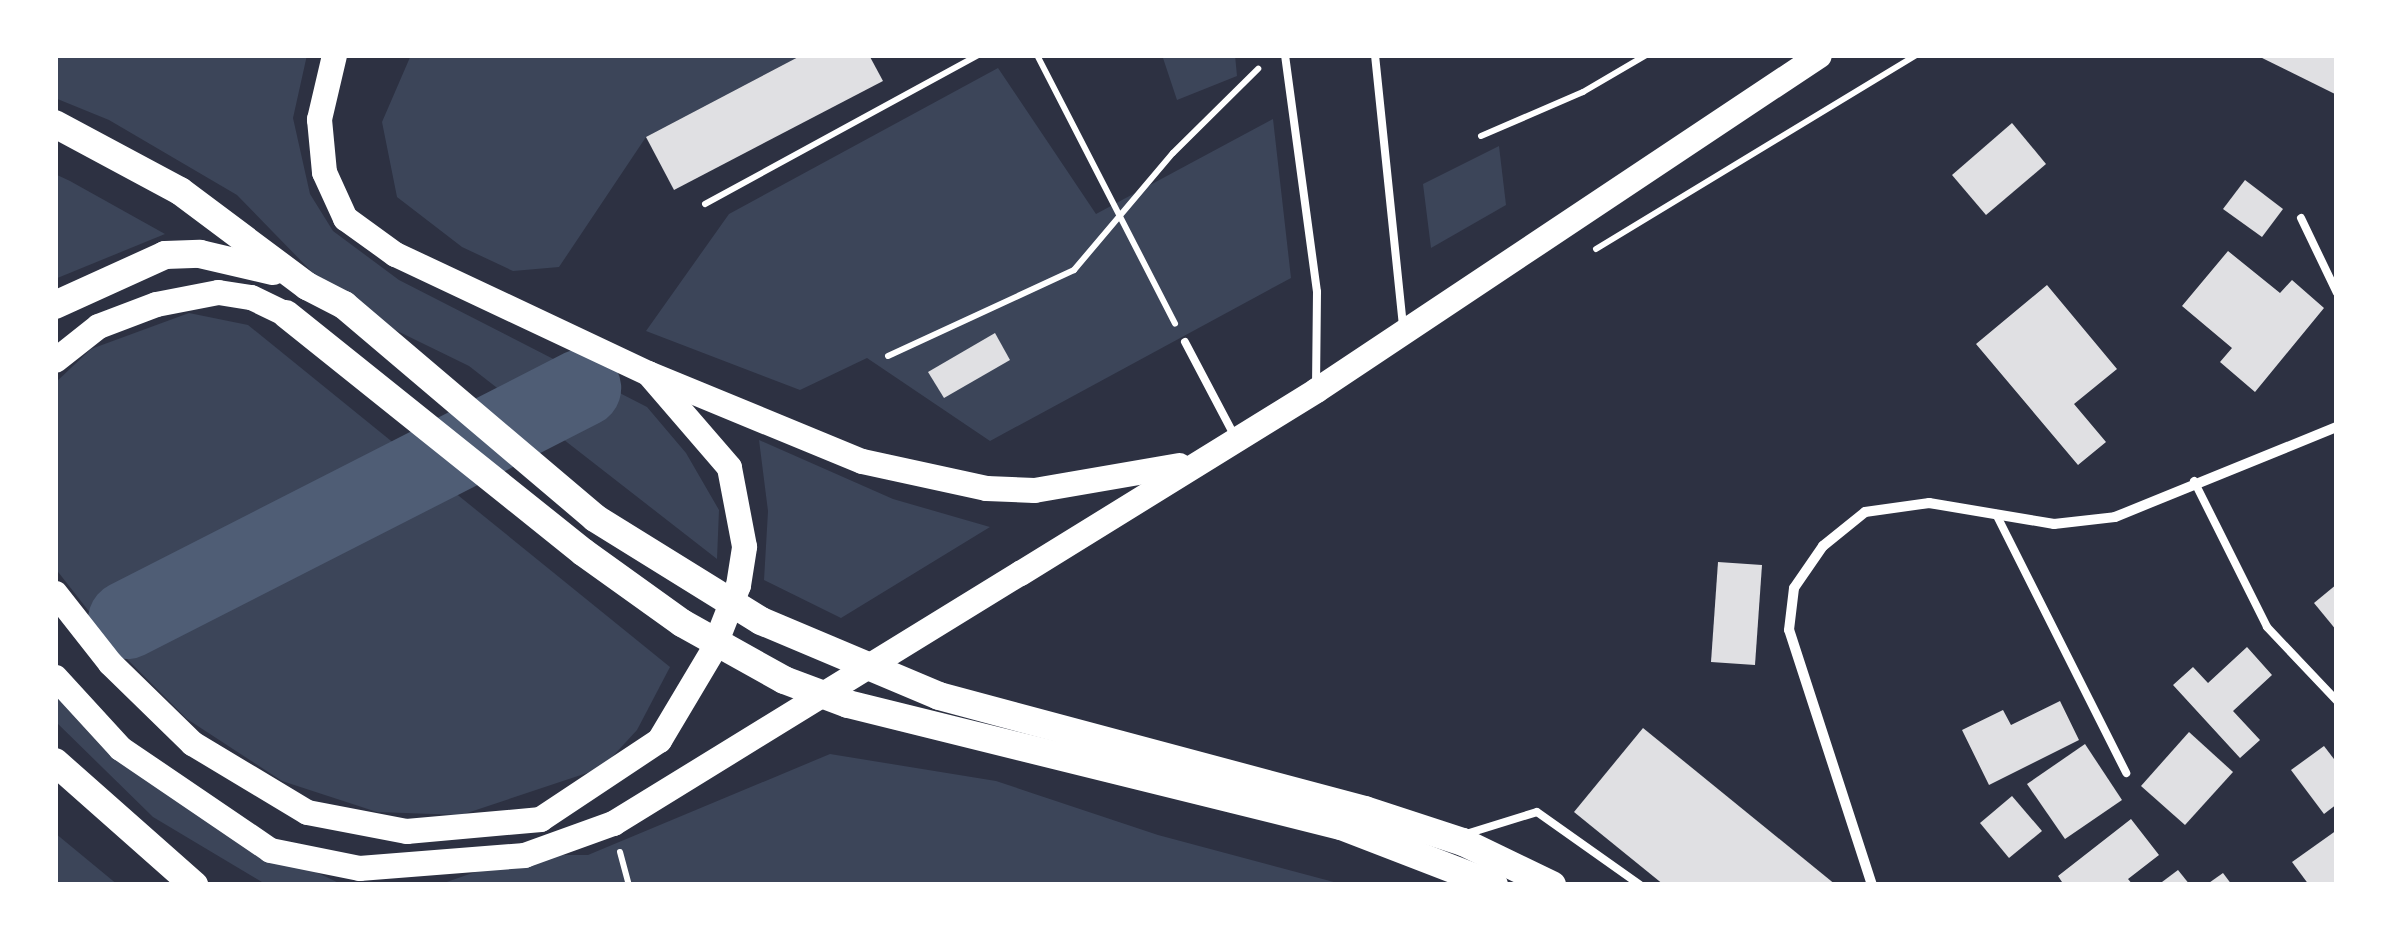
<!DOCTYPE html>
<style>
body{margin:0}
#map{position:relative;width:2392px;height:940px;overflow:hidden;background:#2d3142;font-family:Rubik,sans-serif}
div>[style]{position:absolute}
.green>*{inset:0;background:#3c4559}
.river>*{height:78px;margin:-39px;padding:0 39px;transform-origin:39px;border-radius:39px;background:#4f5d75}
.building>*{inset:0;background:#e0e0e3}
.path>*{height:6px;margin:-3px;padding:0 3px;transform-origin:3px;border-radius:3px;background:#fff}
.service>*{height:8px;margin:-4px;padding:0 4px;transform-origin:4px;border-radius:4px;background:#fff}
.minor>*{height:10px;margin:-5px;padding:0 5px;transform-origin:5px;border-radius:5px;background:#fff}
.primary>*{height:25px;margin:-12.5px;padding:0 12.5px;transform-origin:12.5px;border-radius:12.5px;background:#fff}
.trunk>*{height:28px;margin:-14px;padding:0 14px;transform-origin:14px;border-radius:14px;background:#fff}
span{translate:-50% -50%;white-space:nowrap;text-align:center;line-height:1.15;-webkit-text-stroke:8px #fff;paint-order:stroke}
.frame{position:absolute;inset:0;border:58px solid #fff;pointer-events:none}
</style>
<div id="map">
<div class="green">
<div style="clip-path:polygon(307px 55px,293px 118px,310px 194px,333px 231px,399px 280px,647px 407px,686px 453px,719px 510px,717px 559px,469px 366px,344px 305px,237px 195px,109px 120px,55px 98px,55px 57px)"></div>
<div style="clip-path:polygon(411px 55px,802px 55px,646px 137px,559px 267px,513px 271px,462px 247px,397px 197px,382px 122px)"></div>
<div style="clip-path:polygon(1162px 55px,1235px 55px,1237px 76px,1177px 100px)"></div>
<div style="clip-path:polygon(998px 68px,1096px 214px,1273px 119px,1291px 278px,990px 441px,867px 358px,800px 390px,646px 331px,729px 214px)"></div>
<div style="clip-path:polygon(1499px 146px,1506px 205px,1431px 248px,1423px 184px)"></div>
<div style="clip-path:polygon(55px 174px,70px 181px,165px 234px,55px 279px)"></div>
<div style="clip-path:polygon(189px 313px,248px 325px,670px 667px,637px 730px,602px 768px,461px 815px,377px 812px,282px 781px,187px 719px,123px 655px,55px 568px,55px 383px,91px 349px)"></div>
<div style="clip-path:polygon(759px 440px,893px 499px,990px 527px,841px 618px,764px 580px,768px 511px)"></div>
<div style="clip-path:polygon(55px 681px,237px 834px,343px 885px,267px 885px,153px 817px,55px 721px)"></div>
<div style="clip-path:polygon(830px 754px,996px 781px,1158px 835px,1345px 885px,438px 885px,524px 855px,588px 855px)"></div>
<div style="clip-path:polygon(55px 833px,118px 885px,55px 885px)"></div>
</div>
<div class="river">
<div style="left:127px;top:620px;width:511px;rotate:-27.02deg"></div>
</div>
<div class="building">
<div style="clip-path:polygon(802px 55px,869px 55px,883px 81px,674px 190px,646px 137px)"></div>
<div style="clip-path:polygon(2256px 55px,2337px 55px,2337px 95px)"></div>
<div style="clip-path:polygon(2012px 123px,2046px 164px,1986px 215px,1952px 175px)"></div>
<div style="clip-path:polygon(2245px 180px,2283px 209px,2262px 237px,2223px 209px)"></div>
<div style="clip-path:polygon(2228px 251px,2280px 293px,2292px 280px,2324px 308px,2255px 392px,2220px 362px,2232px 348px,2182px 306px)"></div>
<div style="clip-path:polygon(2047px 285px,2117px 369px,2074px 404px,2106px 442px,2078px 465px,1976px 344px)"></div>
<div style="clip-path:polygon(995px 333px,1010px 360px,944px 398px,928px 372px)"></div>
<div style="clip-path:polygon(1718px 562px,1762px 565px,1755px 665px,1711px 662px)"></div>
<div style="clip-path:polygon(2337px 584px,2337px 631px,2314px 603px)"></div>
<div style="clip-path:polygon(2247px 647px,2272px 675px,2233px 711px,2260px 740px,2240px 758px,2173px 685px,2193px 667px,2208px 683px)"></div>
<div style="clip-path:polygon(2060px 701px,2079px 740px,1989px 785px,1962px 730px,2003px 710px,2011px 725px)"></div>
<div style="clip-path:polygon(1643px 728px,1836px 885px,1664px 885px,1574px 812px)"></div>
<div style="clip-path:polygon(2189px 732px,2233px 772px,2185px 825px,2141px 786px)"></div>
<div style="clip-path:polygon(2085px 744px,2122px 800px,2065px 839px,2027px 784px)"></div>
<div style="clip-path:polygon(2324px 746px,2337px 763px,2337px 804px,2324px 814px,2291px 770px)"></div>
<div style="clip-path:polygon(2012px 796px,2042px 831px,2009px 858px,1980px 823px)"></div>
<div style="clip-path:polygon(2131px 819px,2159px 855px,2128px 879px,2133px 885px,2064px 885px,2058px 876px)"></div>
<div style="clip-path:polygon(2337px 830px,2337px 885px,2309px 885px,2292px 862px)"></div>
<div style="clip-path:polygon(2178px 870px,2190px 885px,2158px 885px)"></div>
<div style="clip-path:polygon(2223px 873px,2232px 885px,2206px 885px)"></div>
</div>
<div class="path">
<div style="left:1037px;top:55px;width:302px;rotate:62.8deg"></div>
<div style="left:1481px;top:136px;width:111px;rotate:-23.3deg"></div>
<div style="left:1583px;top:92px;width:73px;rotate:-30.4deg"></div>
<div style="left:705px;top:204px;width:311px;rotate:-28.6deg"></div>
<div style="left:1596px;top:249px;width:374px;rotate:-31.2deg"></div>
<div style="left:888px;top:356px;width:205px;rotate:-24.8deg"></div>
<div style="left:1074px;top:270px;width:153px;rotate:-49.8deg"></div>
<div style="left:1173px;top:153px;width:120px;rotate:-44.7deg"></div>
<div style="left:620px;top:852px;width:34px;rotate:75deg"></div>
</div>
<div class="service">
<div style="left:1285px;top:55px;width:239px;rotate:82.3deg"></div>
<div style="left:1317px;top:292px;width:93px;rotate:90.6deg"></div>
<div style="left:1375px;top:55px;width:271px;rotate:84.1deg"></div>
<div style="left:2301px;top:218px;width:83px;rotate:64.4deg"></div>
<div style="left:1185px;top:342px;width:105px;rotate:62.2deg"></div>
<div style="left:2194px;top:481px;width:163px;rotate:63.4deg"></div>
<div style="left:2267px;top:627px;width:102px;rotate:46.6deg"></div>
<div style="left:1996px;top:514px;width:290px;rotate:63.3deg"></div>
<div style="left:1466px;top:834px;width:74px;rotate:-17.2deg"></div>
<div style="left:1537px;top:812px;width:126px;rotate:35.3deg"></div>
</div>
<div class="minor">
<div style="left:1872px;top:885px;width:268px;rotate:-108deg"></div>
<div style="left:1789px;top:630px;width:42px;rotate:-83.2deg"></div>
<div style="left:1794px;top:588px;width:51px;rotate:-55.4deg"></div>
<div style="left:1823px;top:546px;width:54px;rotate:-39deg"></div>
<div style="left:1865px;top:512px;width:65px;rotate:-8deg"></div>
<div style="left:1929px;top:503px;width:127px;rotate:9.5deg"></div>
<div style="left:2054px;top:524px;width:61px;rotate:-6.5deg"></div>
<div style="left:2115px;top:517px;width:240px;rotate:-22.1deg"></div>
</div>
<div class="primary">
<div style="left:334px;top:55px;width:66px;rotate:103.2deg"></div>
<div style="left:319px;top:119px;width:53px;rotate:84.6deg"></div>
<div style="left:324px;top:172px;width:51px;rotate:65.5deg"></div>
<div style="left:345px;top:218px;width:62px;rotate:35.8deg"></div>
<div style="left:395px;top:254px;width:280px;rotate:25.2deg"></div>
<div style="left:648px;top:373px;width:231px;rotate:22.4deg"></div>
<div style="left:862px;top:461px;width:127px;rotate:12.3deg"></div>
<div style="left:986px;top:488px;width:48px;rotate:2.4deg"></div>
<div style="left:1034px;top:490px;width:147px;rotate:-9.8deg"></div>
<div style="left:55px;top:360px;width:55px;rotate:-38.3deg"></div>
<div style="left:98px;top:326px;width:62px;rotate:-20.8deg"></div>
<div style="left:156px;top:304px;width:63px;rotate:-11deg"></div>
<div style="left:218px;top:292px;width:33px;rotate:9deg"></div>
<div style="left:251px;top:297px;width:39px;rotate:26deg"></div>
<div style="left:55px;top:593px;width:89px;rotate:51.8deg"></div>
<div style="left:110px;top:663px;width:115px;rotate:44.3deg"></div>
<div style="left:192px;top:743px;width:134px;rotate:31deg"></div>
<div style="left:307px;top:812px;width:101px;rotate:10.9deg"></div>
<div style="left:406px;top:831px;width:135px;rotate:-5.1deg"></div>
<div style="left:540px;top:819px;width:143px;rotate:-33.6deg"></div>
<div style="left:659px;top:740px;width:104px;rotate:-59.2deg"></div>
<div style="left:712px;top:651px;width:71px;rotate:-68.5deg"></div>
<div style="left:738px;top:585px;width:39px;rotate:-81deg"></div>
<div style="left:744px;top:546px;width:80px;rotate:-100.8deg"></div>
<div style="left:729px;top:467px;width:124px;rotate:-130.8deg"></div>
<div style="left:55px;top:677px;width:96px;rotate:47.5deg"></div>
<div style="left:120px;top:748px;width:181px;rotate:34.2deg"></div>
<div style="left:270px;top:850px;width:91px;rotate:11.4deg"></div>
<div style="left:359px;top:868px;width:166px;rotate:-4.5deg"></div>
<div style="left:524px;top:855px;width:95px;rotate:-19.8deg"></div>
<div style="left:613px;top:823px;width:478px;rotate:-31.6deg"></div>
<div style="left:1020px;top:573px;width:348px;rotate:-31.7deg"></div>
<div style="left:1316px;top:390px;width:604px;rotate:-33.66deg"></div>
</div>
<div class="trunk">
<div style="left:55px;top:124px;width:142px;rotate:28.2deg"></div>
<div style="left:180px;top:191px;width:159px;rotate:36.8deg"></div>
<div style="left:307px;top:286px;width:42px;rotate:27.2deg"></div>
<div style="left:344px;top:305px;width:329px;rotate:40.3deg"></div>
<div style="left:595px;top:518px;width:195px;rotate:31.8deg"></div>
<div style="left:761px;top:621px;width:193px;rotate:22.8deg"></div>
<div style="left:939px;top:696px;width:441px;rotate:15deg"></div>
<div style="left:1365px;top:810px;width:103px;rotate:18.1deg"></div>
<div style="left:1463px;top:842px;width:99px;rotate:25.8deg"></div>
<div style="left:55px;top:305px;width:121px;rotate:-24.4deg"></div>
<div style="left:165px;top:255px;width:35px;rotate:-2deg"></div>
<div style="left:200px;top:254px;width:75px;rotate:13.1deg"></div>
<div style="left:286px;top:314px;width:381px;rotate:38.7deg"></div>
<div style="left:583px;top:552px;width:122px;rotate:35.6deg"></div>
<div style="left:682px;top:623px;width:117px;rotate:29.2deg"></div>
<div style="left:784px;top:680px;width:68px;rotate:20.6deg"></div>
<div style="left:848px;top:704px;width:508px;rotate:13.9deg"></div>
<div style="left:1341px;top:826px;width:164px;rotate:21.1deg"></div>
<div style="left:55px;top:762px;width:186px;rotate:41.5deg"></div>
</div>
<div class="frame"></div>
</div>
